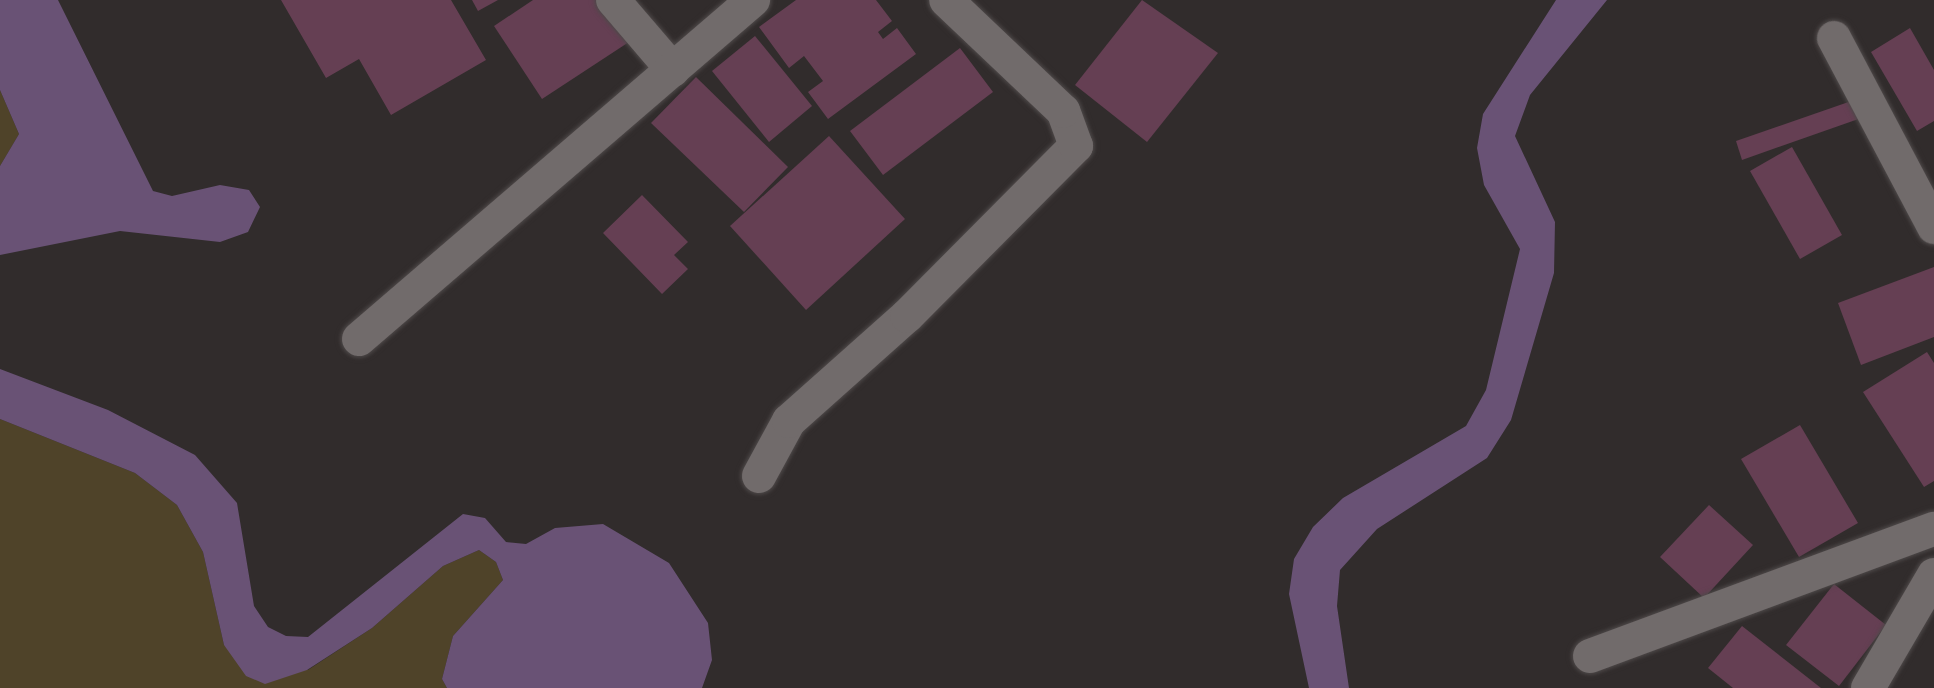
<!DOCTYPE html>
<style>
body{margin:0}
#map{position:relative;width:1934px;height:688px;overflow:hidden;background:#312c2c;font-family:"Work Sans",sans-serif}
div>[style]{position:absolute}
.green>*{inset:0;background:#4f4329}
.water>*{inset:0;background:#695275}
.building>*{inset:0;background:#653f53}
.roads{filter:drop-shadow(0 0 2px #4e4949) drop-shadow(0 0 2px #4e4949)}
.minor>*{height:34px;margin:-17px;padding:0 17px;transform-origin:17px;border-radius:17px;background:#716b6b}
span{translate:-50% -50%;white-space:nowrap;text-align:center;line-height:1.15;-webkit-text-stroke:6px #171515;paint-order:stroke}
</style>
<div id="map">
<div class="green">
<div style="clip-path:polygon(0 90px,19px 134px,0 166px)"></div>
<div style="clip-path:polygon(0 419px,135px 473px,177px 505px,203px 552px,224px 645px,308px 670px,372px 628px,443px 566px,479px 550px,496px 562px,503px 580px,453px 636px,442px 679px,447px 688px,0 688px)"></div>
</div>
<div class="water">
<div style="clip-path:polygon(0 0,58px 0,153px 191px,172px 196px,220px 185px,249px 190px,260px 207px,248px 232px,220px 242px,120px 231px,0 255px,0 166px,19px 134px,0 90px)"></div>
<div style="clip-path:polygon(1556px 0,1607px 0,1530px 95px,1515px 136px,1555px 222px,1554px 273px,1511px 420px,1487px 458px,1377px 529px,1340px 570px,1337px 606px,1349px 688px,1309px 688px,1289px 594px,1294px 559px,1313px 527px,1343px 498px,1466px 426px,1486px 390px,1520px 249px,1484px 185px,1477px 148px,1483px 114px)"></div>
<div style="clip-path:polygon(0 369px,108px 410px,195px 455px,237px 503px,254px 606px,268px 627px,286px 636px,308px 637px,463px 514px,485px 518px,506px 542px,526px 544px,555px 528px,603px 524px,669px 563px,708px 623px,712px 660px,702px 688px,447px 688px,442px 679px,453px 636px,503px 580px,496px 562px,479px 550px,443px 566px,372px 628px,307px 670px,265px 684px,246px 676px,224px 645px,203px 552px,177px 505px,135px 473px,0 419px)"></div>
</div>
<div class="building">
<div style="clip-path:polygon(281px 0,451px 0,486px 60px,391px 115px,359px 59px,326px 78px)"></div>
<div style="clip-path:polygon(472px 0,498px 0,478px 11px)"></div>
<div style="clip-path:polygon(533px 0,605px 0,632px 40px,542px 99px,494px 26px)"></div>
<div style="clip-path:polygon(796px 0,876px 0,892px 21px,878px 32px,883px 39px,897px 28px,916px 54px,828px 119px,808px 92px,823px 81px,804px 56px,789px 68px,759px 27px)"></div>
<div style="clip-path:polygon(1142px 0,1218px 53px,1147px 142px,1075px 85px)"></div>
<div style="clip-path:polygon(1910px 28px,1934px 70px,1934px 121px,1917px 131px,1871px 52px)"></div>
<div style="clip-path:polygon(755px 36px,812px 106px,769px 142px,712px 71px)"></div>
<div style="clip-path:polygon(960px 48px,993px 92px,883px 175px,850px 131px)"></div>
<div style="clip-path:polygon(696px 77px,788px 167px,744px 212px,651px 123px)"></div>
<div style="clip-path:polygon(1860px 98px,1867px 116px,1742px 160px,1736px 141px)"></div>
<div style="clip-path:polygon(829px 136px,905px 219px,806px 310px,730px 226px)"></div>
<div style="clip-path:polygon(1792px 147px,1842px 235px,1800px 259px,1750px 171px)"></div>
<div style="clip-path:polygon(642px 195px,688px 242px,674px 255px,688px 269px,662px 294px,603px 233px)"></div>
<div style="clip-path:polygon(1934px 267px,1934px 337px,1861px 365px,1838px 303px)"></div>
<div style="clip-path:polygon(1927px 352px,1934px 363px,1934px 481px,1924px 487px,1863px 392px)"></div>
<div style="clip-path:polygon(1800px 425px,1858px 523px,1799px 557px,1741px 459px)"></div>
<div style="clip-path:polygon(1709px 505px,1753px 545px,1704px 598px,1660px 557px)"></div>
<div style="clip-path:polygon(1834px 584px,1886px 625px,1839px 686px,1786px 645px)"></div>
<div style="clip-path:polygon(1742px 626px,1821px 688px,1733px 688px,1708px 668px)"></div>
</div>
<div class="roads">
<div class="minor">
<div style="left:613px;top:0;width:92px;rotate:49.4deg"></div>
<div style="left:1834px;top:38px;width:214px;rotate:62.1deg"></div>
<div style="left:359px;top:339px;width:520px;rotate:-40.71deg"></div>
<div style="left:759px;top:476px;width:63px;rotate:-61.4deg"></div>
<div style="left:789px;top:421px;width:158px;rotate:-41.7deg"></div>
<div style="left:907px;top:316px;width:240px;rotate:-45.2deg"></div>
<div style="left:1076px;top:146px;width:37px;rotate:-110deg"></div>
<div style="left:1063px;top:111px;width:161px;rotate:-136.5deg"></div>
<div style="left:1590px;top:656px;width:367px;rotate:-20.3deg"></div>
<div style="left:1868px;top:688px;width:131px;rotate:-59.7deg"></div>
</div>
</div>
</div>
